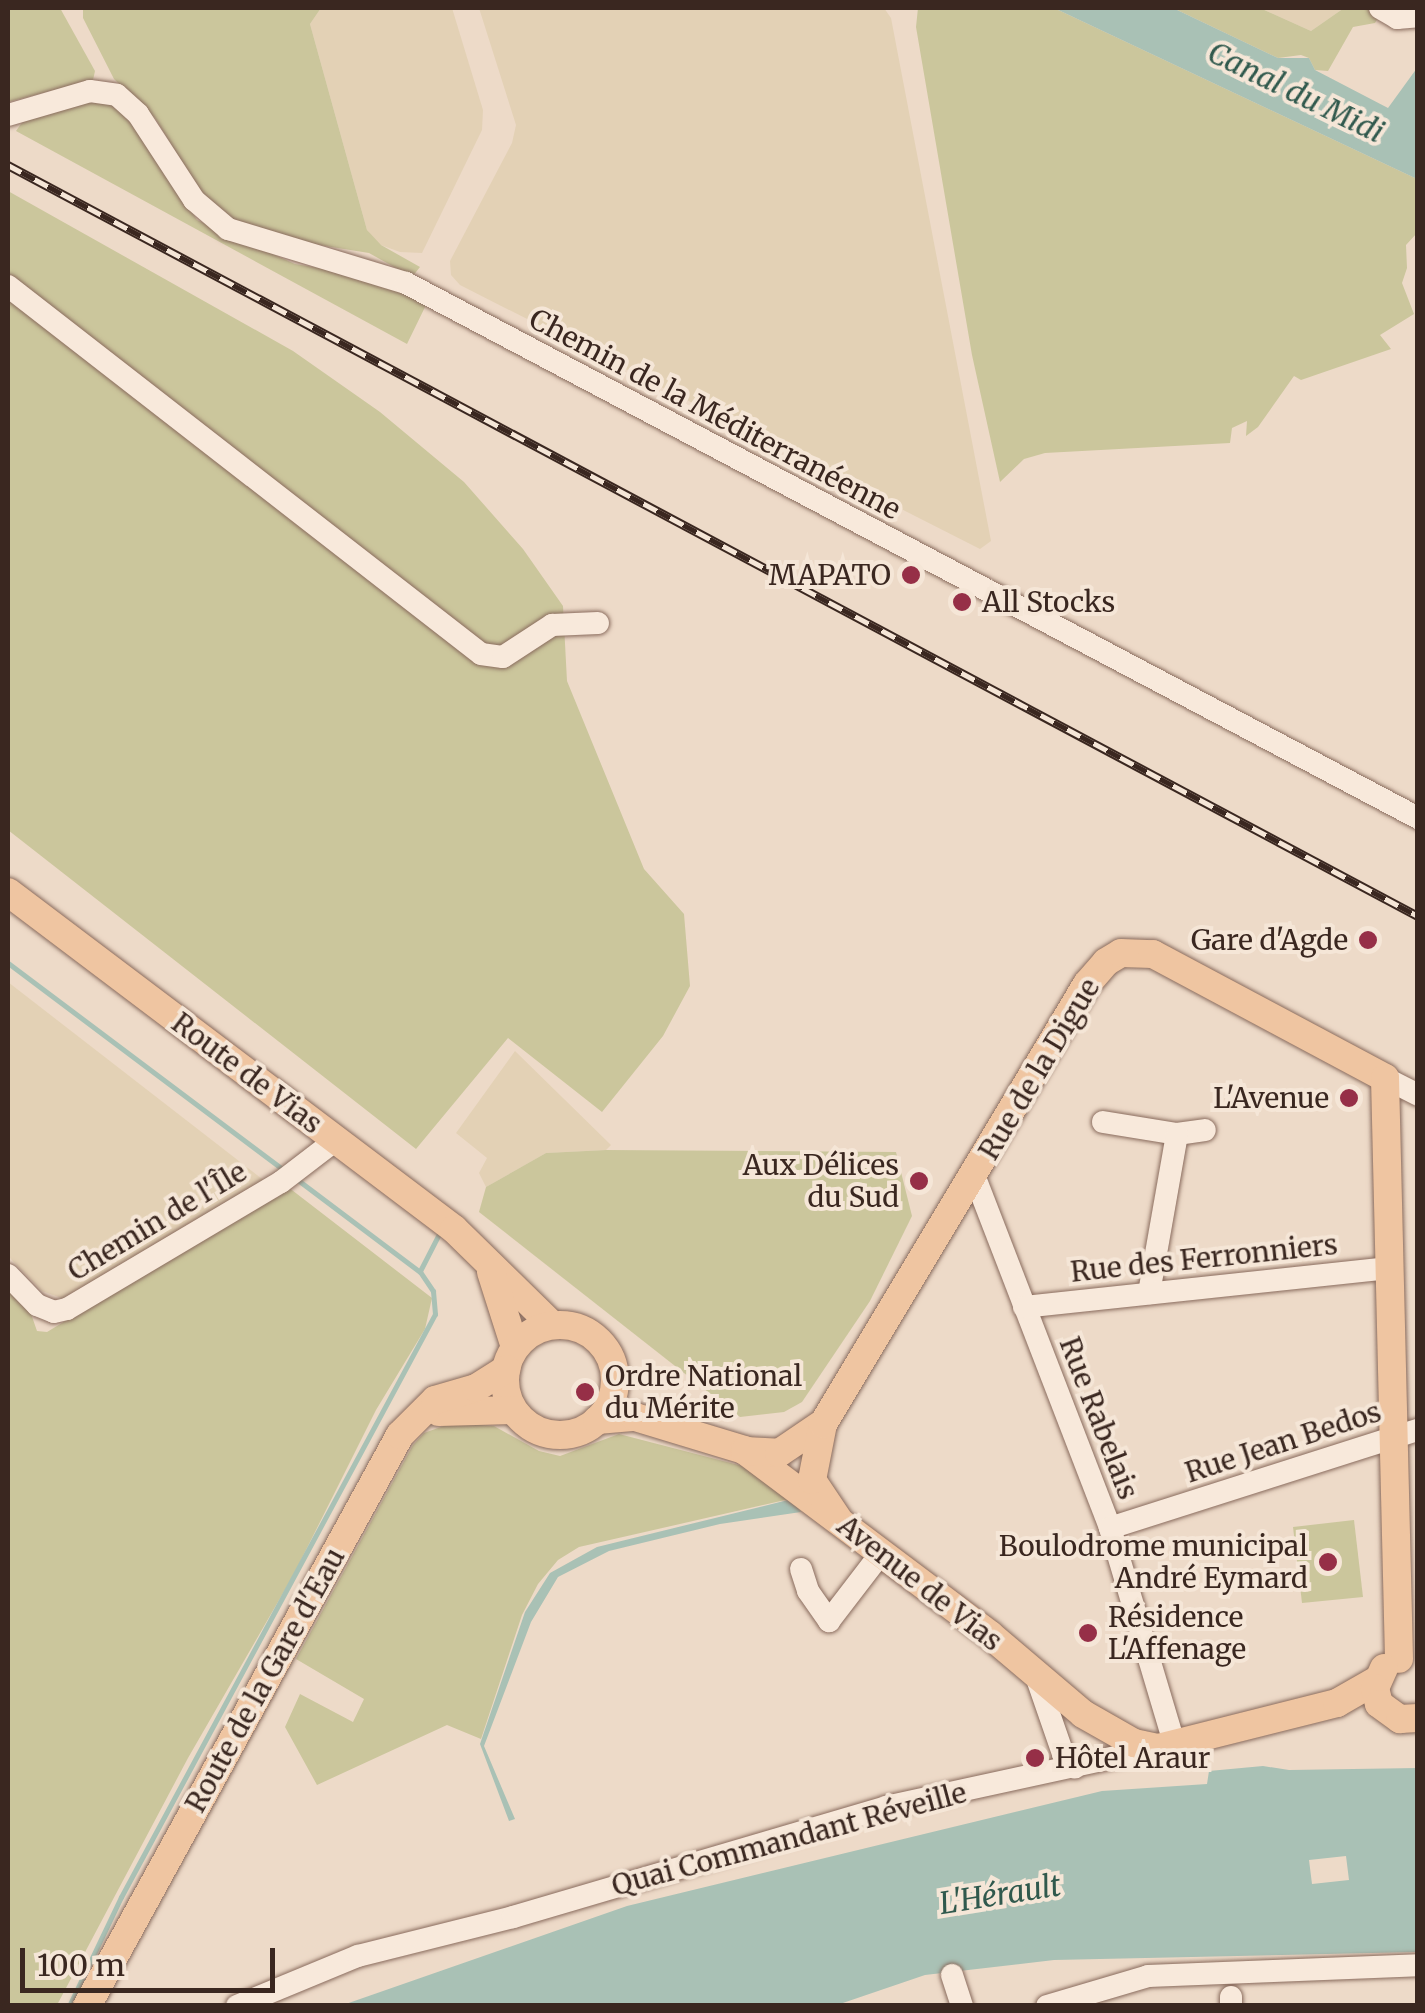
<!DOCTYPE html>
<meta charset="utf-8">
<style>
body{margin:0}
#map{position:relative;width:1425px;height:2013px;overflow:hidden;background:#eddac8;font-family:Merriweather,serif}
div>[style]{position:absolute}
.farmland>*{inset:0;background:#e3d1b5}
.green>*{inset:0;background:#cbc69c}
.water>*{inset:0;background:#a9c1b5}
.pier>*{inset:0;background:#eddac8}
.stream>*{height:5px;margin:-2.5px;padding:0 2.5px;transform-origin:2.5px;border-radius:2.5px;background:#a9c1b5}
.roads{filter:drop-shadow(0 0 2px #896b5d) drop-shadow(0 0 2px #896b5d)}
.minor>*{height:22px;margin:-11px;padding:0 11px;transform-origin:11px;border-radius:11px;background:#f8e9db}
.major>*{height:28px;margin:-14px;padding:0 14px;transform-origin:14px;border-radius:14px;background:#efc5a1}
.major>.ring{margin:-14px;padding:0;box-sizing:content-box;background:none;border:28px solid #efc5a1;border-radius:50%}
.rail>*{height:9px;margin-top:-4.5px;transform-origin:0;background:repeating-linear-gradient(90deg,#f5e6d7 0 15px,#3a2720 0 30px);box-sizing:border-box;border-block:2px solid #3a2720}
.dots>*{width:28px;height:28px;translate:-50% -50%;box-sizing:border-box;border:5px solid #f5e6d7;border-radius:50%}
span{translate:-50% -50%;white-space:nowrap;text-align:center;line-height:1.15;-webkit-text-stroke:8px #f5e6d7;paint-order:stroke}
.street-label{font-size:28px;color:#3a2720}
.poi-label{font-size:28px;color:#3a2720}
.right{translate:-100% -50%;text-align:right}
.left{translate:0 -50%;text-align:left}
.water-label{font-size:30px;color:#30594d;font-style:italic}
.frame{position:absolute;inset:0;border:10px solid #3a2720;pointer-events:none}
.scale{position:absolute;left:20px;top:1948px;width:255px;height:45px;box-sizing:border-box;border:5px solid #3a2720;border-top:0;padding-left:12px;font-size:30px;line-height:35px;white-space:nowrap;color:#3a2720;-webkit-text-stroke:8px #f5e6d7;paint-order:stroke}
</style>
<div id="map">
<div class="farmland">
<div style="clip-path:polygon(321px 8px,452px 8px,483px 110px,482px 130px,422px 253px,400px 252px,378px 244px,367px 230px,310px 24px)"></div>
<div style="clip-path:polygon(479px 8px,884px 8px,891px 18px,991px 541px,980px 549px,460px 285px,451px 275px,450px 261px,512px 143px,516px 125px)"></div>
<div style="clip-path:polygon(1260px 8px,1344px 8px,1311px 31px)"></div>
<div style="clip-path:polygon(8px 982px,266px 1182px,64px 1299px,42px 1291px,8px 1256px)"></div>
<div style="clip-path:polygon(515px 1051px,611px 1145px,606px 1150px,546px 1153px,486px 1187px,479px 1173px,487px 1158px,456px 1133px)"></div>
</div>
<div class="green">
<div style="clip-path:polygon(8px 8px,60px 8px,95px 71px,93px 80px,8px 102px)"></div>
<div style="clip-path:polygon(83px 8px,321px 8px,310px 24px,367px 230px,381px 245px,420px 267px,412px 277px,369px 253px,294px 241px,229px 218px,206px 201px,155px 118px,114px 79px,83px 18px)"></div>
<div style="clip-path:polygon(918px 8px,1054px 8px,1417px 179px,1417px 233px,1406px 245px,1407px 268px,1402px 283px,1414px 314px,1380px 335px,1391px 349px,1301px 380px,1294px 376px,1258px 427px,1246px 436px,1247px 421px,1232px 428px,1230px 443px,1045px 453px,1024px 459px,1000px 482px,972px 355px,916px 27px)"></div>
<div style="clip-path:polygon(1173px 8px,1260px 8px,1311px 31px,1344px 8px,1380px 8px,1382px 11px,1375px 23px,1353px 27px,1328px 71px,1315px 70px,1309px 58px,1301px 55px,1278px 58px)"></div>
<div style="clip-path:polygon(98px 97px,119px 102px,197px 220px,295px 264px,368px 276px,426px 305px,407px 344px,16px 131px,30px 111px)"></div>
<div style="clip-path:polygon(8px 191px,293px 351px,380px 412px,464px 482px,523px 549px,563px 606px,567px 681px,644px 869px,684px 914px,690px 986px,663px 1036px,602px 1112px,508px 1038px,416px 1149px,8px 830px)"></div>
<div style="clip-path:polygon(606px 1150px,896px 1152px,912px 1216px,870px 1301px,802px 1402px,784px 1412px,740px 1417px,479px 1212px,486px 1187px,546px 1153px)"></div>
<div style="clip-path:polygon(288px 1187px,432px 1298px,425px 1329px,376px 1410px,294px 1574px,188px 1758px,57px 2005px,8px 2005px,8px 1287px,29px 1308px,37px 1331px,47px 1332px)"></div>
<div style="clip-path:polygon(452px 1423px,494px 1426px,539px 1451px,560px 1456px,619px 1434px,750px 1468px,794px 1498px,579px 1547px,558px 1560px,538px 1584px,522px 1615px,481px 1739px,447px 1725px,317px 1785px,285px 1727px,300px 1694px,353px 1722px,364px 1699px,296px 1659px,413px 1445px,424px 1433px)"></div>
<div style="clip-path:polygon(1354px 1520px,1363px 1597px,1302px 1603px,1293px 1527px)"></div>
</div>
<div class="water">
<div style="clip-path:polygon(1054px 8px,1173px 8px,1278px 58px,1309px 58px,1315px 70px,1388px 108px,1417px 68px,1417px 179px)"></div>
<div style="clip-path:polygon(792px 1499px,801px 1512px,720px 1524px,609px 1551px,558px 1577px,531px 1622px,484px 1746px,515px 1819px,509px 1821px,480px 1744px,525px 1612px,550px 1573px,597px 1547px)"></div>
<div style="clip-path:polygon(1263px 1766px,1289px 1770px,1417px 1768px,1417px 1952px,1054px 1960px,925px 1975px,834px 2006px,340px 2006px,627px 1906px,1102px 1791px,1207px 1784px,1209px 1771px)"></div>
</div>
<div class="pier">
<div style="clip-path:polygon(1346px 1856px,1349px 1880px,1312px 1884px,1309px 1860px)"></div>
</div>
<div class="stream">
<div style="left:8px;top:963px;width:346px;rotate:36.9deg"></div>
<div style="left:420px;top:1271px;width:44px;rotate:-62.9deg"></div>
<div style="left:69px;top:2006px;width:121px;rotate:-64.5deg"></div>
<div style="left:121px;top:1897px;width:662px;rotate:-61.69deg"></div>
<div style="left:435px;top:1314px;width:23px;rotate:-95deg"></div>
<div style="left:433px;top:1291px;width:23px;rotate:-124deg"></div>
<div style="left:420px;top:1272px;width:153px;rotate:-143deg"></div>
</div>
<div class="roads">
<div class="minor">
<div style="left:1380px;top:8px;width:20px;rotate:30deg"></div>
<div style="left:1397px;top:18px;width:21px;rotate:-5deg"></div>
<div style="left:8px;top:115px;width:85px;rotate:-16.3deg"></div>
<div style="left:90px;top:91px;width:27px;rotate:8deg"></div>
<div style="left:117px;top:95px;width:28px;rotate:42deg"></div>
<div style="left:138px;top:114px;width:103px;rotate:56.9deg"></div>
<div style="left:194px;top:200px;width:45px;rotate:40.5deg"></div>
<div style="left:228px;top:229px;width:186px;rotate:16.9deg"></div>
<div style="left:406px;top:283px;width:1145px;rotate:27.86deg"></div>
<div style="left:8px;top:286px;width:599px;rotate:37.88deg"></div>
<div style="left:481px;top:654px;width:22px;rotate:8deg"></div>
<div style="left:503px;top:657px;width:59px;rotate:-33.1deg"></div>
<div style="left:552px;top:625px;width:46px;rotate:-2.5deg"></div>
<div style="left:1385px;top:1078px;width:37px;rotate:27deg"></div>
<div style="left:1103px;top:1122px;width:75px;rotate:9.2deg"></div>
<div style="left:1177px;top:1134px;width:28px;rotate:-8deg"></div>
<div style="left:974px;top:1175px;width:378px;rotate:68.9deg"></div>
<div style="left:1110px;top:1528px;width:224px;rotate:73.4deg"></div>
<div style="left:8px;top:1275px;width:42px;rotate:46deg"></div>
<div style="left:37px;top:1305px;width:18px;rotate:22deg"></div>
<div style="left:54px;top:1312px;width:13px;rotate:-13deg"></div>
<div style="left:67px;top:1309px;width:249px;rotate:-30.7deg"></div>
<div style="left:281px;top:1182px;width:69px;rotate:-37.4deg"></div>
<div style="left:1149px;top:1293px;width:161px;rotate:-80deg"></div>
<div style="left:1024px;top:1307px;width:368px;rotate:-6.1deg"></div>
<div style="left:1110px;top:1528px;width:323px;rotate:-17.7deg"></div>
<div style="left:801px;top:1569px;width:23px;rotate:72deg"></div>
<div style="left:808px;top:1591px;width:37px;rotate:55deg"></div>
<div style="left:829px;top:1621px;width:87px;rotate:-52.5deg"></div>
<div style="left:1035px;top:1673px;width:86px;rotate:70.9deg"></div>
<div style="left:1063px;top:1754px;width:18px;rotate:49deg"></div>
<div style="left:952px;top:1975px;width:33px;rotate:72deg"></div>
<div style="left:1231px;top:1997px;width:9px;rotate:90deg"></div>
<div style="left:237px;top:2006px;width:131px;rotate:-22.5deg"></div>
<div style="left:358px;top:1956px;width:160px;rotate:-14.1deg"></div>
<div style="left:513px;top:1917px;width:389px;rotate:-16.4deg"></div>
<div style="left:886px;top:1807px;width:277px;rotate:-12.3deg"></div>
<div style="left:1047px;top:2006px;width:105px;rotate:-16.5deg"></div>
<div style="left:1148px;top:1976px;width:270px;rotate:-2.3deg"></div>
</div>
<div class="major">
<div style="left:8px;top:892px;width:559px;rotate:37.07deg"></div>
<div style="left:454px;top:1229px;width:137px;rotate:44.4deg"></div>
<div style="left:491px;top:1272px;width:79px;rotate:72.3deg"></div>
<div class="ring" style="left:505px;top:1325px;width:82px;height:82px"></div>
<div style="left:439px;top:1412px;width:74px;rotate:-1.5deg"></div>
<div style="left:597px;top:1420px;width:38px;rotate:-5deg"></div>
<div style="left:635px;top:1417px;width:114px;rotate:16.8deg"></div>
<div style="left:744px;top:1450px;width:308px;rotate:36.9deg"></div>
<div style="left:990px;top:1635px;width:122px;rotate:40.3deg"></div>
<div style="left:1083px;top:1714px;width:59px;rotate:29.6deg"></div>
<div style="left:1134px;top:1743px;width:25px;rotate:12deg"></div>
<div style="left:1158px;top:1748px;width:185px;rotate:-14.1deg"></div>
<div style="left:1337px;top:1703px;width:46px;rotate:-29.9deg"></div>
<div style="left:745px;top:1451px;width:34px;rotate:3deg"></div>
<div style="left:779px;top:1453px;width:52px;rotate:-34deg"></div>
<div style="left:838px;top:1519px;width:47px;rotate:-123.7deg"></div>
<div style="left:812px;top:1480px;width:57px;rotate:-78.9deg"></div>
<div style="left:823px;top:1424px;width:513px;rotate:-59.04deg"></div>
<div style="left:1087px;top:984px;width:29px;rotate:-49deg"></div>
<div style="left:1106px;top:962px;width:17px;rotate:-31deg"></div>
<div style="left:1121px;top:953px;width:32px;rotate:2deg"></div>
<div style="left:1153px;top:954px;width:263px;rotate:28.1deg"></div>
<div style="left:1385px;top:1078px;width:581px;rotate:88.62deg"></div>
<div style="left:1384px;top:1668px;width:22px;rotate:114deg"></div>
<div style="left:1375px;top:1688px;width:16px;rotate:76deg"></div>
<div style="left:1379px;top:1704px;width:26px;rotate:36deg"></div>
<div style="left:1400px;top:1719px;width:18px;rotate:-3deg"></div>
<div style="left:87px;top:2006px;width:651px;rotate:-61.27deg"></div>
<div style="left:400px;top:1435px;width:49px;rotate:-45deg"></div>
<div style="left:435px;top:1400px;width:43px;rotate:-16.3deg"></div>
<div style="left:476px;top:1388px;width:36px;rotate:-32deg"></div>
</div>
</div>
<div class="rail">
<div style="left:8px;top:165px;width:1598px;rotate:28.04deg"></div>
</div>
<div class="dots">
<div style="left:911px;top:575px;background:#962f47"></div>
<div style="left:962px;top:602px;background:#962f47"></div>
<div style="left:1368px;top:940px;background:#962f47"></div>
<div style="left:1349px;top:1098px;background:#962f47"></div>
<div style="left:919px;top:1181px;background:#962f47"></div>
<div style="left:585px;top:1392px;background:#962f47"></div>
<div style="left:1328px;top:1562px;background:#962f47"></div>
<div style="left:1088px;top:1633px;background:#962f47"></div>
<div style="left:1035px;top:1758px;background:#962f47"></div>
</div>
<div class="street-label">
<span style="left:715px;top:414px;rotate:28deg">Chemin de la Méditerranéenne</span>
<span style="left:1039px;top:1069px;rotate:-59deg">Rue de la Digue</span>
<span style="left:247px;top:1073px;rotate:37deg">Route de Vias</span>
<span style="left:157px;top:1221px;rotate:-31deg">Chemin de l'Île</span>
<span style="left:1204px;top:1258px;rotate:-6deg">Rue des Ferronniers</span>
<span style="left:1099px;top:1418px;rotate:69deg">Rue Rabelais</span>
<span style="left:1283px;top:1442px;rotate:-18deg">Rue Jean Bedos</span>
<span style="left:920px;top:1583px;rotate:38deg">Avenue de Vias</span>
<span style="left:265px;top:1680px;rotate:-61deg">Route de la Gare d'Eau</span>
<span style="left:789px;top:1839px;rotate:-15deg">Quai Commandant Réveille</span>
</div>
<div class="poi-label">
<span class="right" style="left:891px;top:575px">MAPATO</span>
<span class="left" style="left:982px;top:602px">All Stocks</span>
<span class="right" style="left:1348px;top:940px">Gare d'Agde</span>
<span class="right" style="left:1329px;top:1098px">L'Avenue</span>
<span class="right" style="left:899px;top:1181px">Aux Délices<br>du Sud</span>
<span class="left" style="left:605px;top:1392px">Ordre National<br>du Mérite</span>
<span class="right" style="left:1308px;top:1562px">Boulodrome municipal<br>André Eymard</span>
<span class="left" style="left:1108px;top:1633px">Résidence<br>L'Affenage</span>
<span class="left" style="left:1055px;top:1758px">Hôtel Araur</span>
</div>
<div class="water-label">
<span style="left:1296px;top:92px;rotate:26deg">Canal du Midi</span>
<span style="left:1000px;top:1894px;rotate:-9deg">L'Hérault</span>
</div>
<div class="frame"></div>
<div class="scale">100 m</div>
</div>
